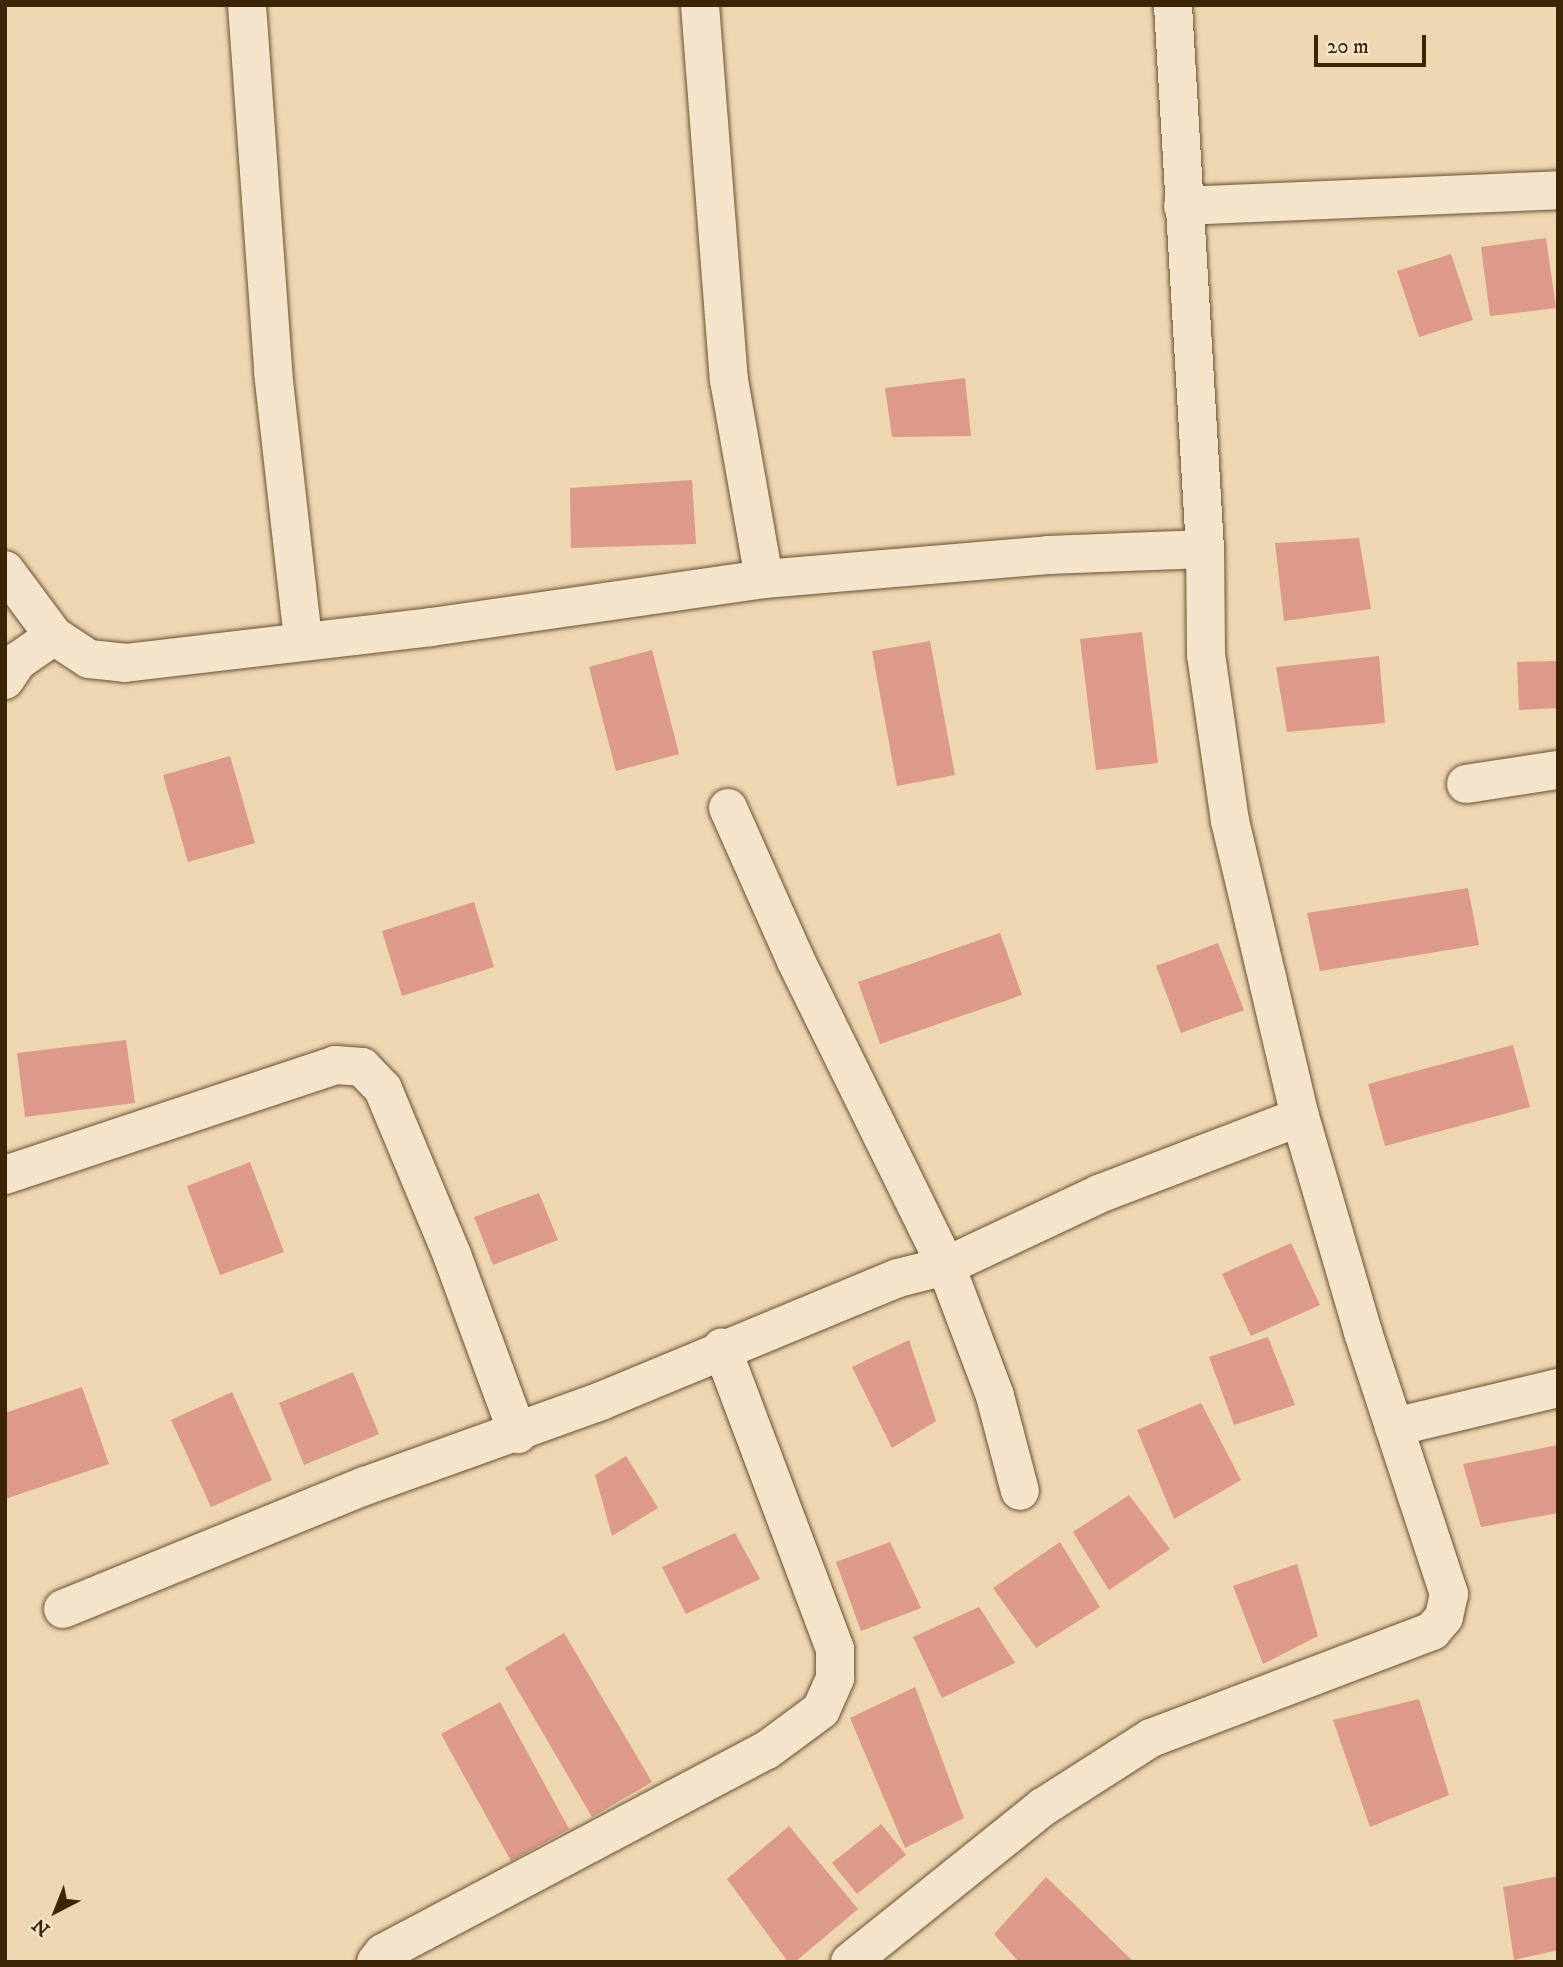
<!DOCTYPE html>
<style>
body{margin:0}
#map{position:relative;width:1563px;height:1967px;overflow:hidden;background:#eed6b0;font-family:"IM FELL DW Pica",serif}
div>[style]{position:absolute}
.building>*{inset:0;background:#dd9989}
.roads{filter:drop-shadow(0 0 2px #685031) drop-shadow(0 0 2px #685031)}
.minor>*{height:38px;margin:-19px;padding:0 19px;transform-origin:19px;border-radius:19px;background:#f4e4cc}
span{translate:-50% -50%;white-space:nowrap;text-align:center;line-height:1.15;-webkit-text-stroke:5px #f4e4cc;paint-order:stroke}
.frame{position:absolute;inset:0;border:7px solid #3c2407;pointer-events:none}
.north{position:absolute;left:21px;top:1876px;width:70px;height:70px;-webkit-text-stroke:5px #f4e4cc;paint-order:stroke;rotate:222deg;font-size:19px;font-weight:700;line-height:28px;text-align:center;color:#3c2407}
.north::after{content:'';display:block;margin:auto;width:24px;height:32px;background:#3c2407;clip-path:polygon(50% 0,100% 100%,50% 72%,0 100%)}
.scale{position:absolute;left:1314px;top:35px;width:112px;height:32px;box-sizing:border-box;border:4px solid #3c2407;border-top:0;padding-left:9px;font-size:21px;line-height:24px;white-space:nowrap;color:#3c2407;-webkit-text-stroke:5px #f4e4cc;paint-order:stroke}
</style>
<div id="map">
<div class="building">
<div style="clip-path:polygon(1546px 238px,1556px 308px,1490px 316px,1481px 247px)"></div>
<div style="clip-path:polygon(1451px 254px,1473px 320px,1419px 337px,1397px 271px)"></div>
<div style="clip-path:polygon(965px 378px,971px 436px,892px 437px,885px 388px)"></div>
<div style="clip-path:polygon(692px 480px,696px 544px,571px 548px,570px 488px)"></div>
<div style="clip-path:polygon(1359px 538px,1371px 609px,1284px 621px,1275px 543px)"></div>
<div style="clip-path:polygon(1142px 632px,1158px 763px,1096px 770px,1080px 639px)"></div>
<div style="clip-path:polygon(930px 641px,955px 775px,897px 786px,872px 651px)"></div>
<div style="clip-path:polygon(652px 650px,679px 754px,616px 771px,589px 667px)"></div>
<div style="clip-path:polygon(1379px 656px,1385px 723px,1287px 732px,1276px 667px)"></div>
<div style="clip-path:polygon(1558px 661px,1558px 708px,1519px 710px,1517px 662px)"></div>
<div style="clip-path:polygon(230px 756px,255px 843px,188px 862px,163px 775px)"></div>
<div style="clip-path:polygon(1468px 888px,1479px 945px,1320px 971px,1307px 913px)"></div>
<div style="clip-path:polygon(474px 902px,494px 967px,402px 996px,382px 931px)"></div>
<div style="clip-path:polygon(1000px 933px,1022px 995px,880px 1044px,858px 982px)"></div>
<div style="clip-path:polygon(1218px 943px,1244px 1010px,1181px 1033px,1156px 966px)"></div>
<div style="clip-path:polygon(126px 1040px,135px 1103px,25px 1117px,17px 1053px)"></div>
<div style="clip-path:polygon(1513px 1045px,1530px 1107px,1385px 1146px,1368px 1084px)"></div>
<div style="clip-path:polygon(250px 1162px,284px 1252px,220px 1275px,187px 1186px)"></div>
<div style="clip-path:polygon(539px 1193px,558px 1240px,493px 1265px,474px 1217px)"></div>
<div style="clip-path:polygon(1291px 1243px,1320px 1305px,1251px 1336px,1222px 1274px)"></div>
<div style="clip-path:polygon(1268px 1337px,1295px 1405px,1234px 1425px,1209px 1357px)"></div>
<div style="clip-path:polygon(909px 1340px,936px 1421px,892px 1448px,852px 1367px)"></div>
<div style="clip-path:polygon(353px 1372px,379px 1434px,304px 1465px,279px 1403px)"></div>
<div style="clip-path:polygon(82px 1387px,109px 1464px,5px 1499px,5px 1413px)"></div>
<div style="clip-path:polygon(232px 1392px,272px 1480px,211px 1507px,171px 1420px)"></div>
<div style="clip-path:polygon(1201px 1403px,1241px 1480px,1174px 1519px,1137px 1430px)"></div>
<div style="clip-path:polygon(1558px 1445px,1558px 1513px,1481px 1527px,1463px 1464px)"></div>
<div style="clip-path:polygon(626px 1456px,658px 1508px,612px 1536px,595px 1475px)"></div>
<div style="clip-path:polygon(1129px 1495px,1170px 1549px,1109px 1590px,1073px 1532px)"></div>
<div style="clip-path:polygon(735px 1533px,760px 1579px,686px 1614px,662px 1567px)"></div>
<div style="clip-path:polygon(890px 1542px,921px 1608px,861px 1631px,836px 1562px)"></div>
<div style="clip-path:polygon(1060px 1542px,1100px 1607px,1036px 1648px,993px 1588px)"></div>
<div style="clip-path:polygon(1297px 1564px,1318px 1636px,1263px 1664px,1233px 1586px)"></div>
<div style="clip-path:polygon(979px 1607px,1015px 1663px,942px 1698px,913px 1637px)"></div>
<div style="clip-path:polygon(564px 1633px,652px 1782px,592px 1817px,505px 1668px)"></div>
<div style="clip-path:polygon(915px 1687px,964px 1818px,905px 1848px,850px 1718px)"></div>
<div style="clip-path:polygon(1419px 1699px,1449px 1795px,1370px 1827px,1333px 1720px)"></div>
<div style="clip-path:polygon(500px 1702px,569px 1829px,511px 1861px,441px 1734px)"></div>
<div style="clip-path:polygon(881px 1824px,906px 1855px,857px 1894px,832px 1863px)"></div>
<div style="clip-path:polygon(789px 1826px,858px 1909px,795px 1962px,788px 1962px,727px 1879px)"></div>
<div style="clip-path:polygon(1558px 1876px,1558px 1950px,1514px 1960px,1503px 1887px)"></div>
<div style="clip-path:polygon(1046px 1877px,1134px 1962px,1019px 1962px,994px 1934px)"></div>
</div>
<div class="roads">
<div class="minor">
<div style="left:247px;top:5px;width:368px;rotate:85.9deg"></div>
<div style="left:273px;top:372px;width:270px;rotate:83.6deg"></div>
<div style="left:700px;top:5px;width:376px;rotate:85.6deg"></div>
<div style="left:729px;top:380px;width:202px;rotate:80deg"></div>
<div style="left:1183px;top:206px;width:375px;rotate:-2.4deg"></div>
<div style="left:5px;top:570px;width:82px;rotate:53.4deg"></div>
<div style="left:54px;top:636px;width:42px;rotate:33.3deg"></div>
<div style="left:89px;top:659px;width:36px;rotate:6deg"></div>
<div style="left:125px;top:663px;width:308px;rotate:-6.7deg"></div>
<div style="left:431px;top:627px;width:336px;rotate:-8.2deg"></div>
<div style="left:764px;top:579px;width:285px;rotate:-4.8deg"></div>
<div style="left:1048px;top:555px;width:157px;rotate:-2.2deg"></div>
<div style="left:5px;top:680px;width:23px;rotate:-56deg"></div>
<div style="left:18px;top:661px;width:44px;rotate:-34.8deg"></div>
<div style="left:1466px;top:784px;width:93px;rotate:-8.7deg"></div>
<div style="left:728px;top:808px;width:167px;rotate:66deg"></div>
<div style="left:796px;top:961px;width:340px;rotate:63.8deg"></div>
<div style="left:946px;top:1266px;width:139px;rotate:69.3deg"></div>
<div style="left:995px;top:1396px;width:98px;rotate:75.3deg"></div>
<div style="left:5px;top:1175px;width:348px;rotate:-18.4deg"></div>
<div style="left:335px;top:1065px;width:27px;rotate:4deg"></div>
<div style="left:362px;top:1067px;width:30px;rotate:46deg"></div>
<div style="left:383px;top:1089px;width:180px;rotate:67.4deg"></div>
<div style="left:452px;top:1255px;width:191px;rotate:69.8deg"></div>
<div style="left:1394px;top:1427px;width:169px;rotate:-13.4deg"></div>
<div style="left:63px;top:1609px;width:326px;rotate:-22.2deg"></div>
<div style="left:365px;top:1486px;width:251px;rotate:-19.8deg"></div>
<div style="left:601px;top:1401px;width:321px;rotate:-22.5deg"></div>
<div style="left:898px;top:1278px;width:49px;rotate:-14deg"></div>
<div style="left:946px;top:1266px;width:169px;rotate:-25.2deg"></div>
<div style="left:1099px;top:1194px;width:215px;rotate:-21deg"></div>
<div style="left:376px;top:1962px;width:11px;rotate:-52deg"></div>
<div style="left:383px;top:1953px;width:434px;rotate:-27.9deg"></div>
<div style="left:767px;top:1750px;width:67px;rotate:-36.5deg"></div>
<div style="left:821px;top:1710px;width:35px;rotate:-66deg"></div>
<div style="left:835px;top:1678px;width:29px;rotate:-90deg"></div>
<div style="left:835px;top:1649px;width:322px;rotate:-110.6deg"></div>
<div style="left:850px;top:1962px;width:248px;rotate:-38.8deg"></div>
<div style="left:1043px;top:1807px;width:128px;rotate:-32.6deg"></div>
<div style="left:1151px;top:1738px;width:301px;rotate:-20.8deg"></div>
<div style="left:1432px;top:1631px;width:18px;rotate:-49deg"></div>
<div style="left:1444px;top:1617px;width:24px;rotate:-78deg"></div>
<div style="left:1449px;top:1594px;width:276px;rotate:-108.2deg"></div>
<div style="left:1363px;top:1332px;width:224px;rotate:-106.3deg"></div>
<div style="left:1300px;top:1117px;width:304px;rotate:-103.3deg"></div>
<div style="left:1230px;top:821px;width:168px;rotate:-98.2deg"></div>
<div style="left:1206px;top:655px;width:106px;rotate:-90.5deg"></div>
<div style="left:1205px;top:549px;width:545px;rotate:-93.37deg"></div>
</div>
</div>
<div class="frame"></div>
<div class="north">N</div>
<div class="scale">20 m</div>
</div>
